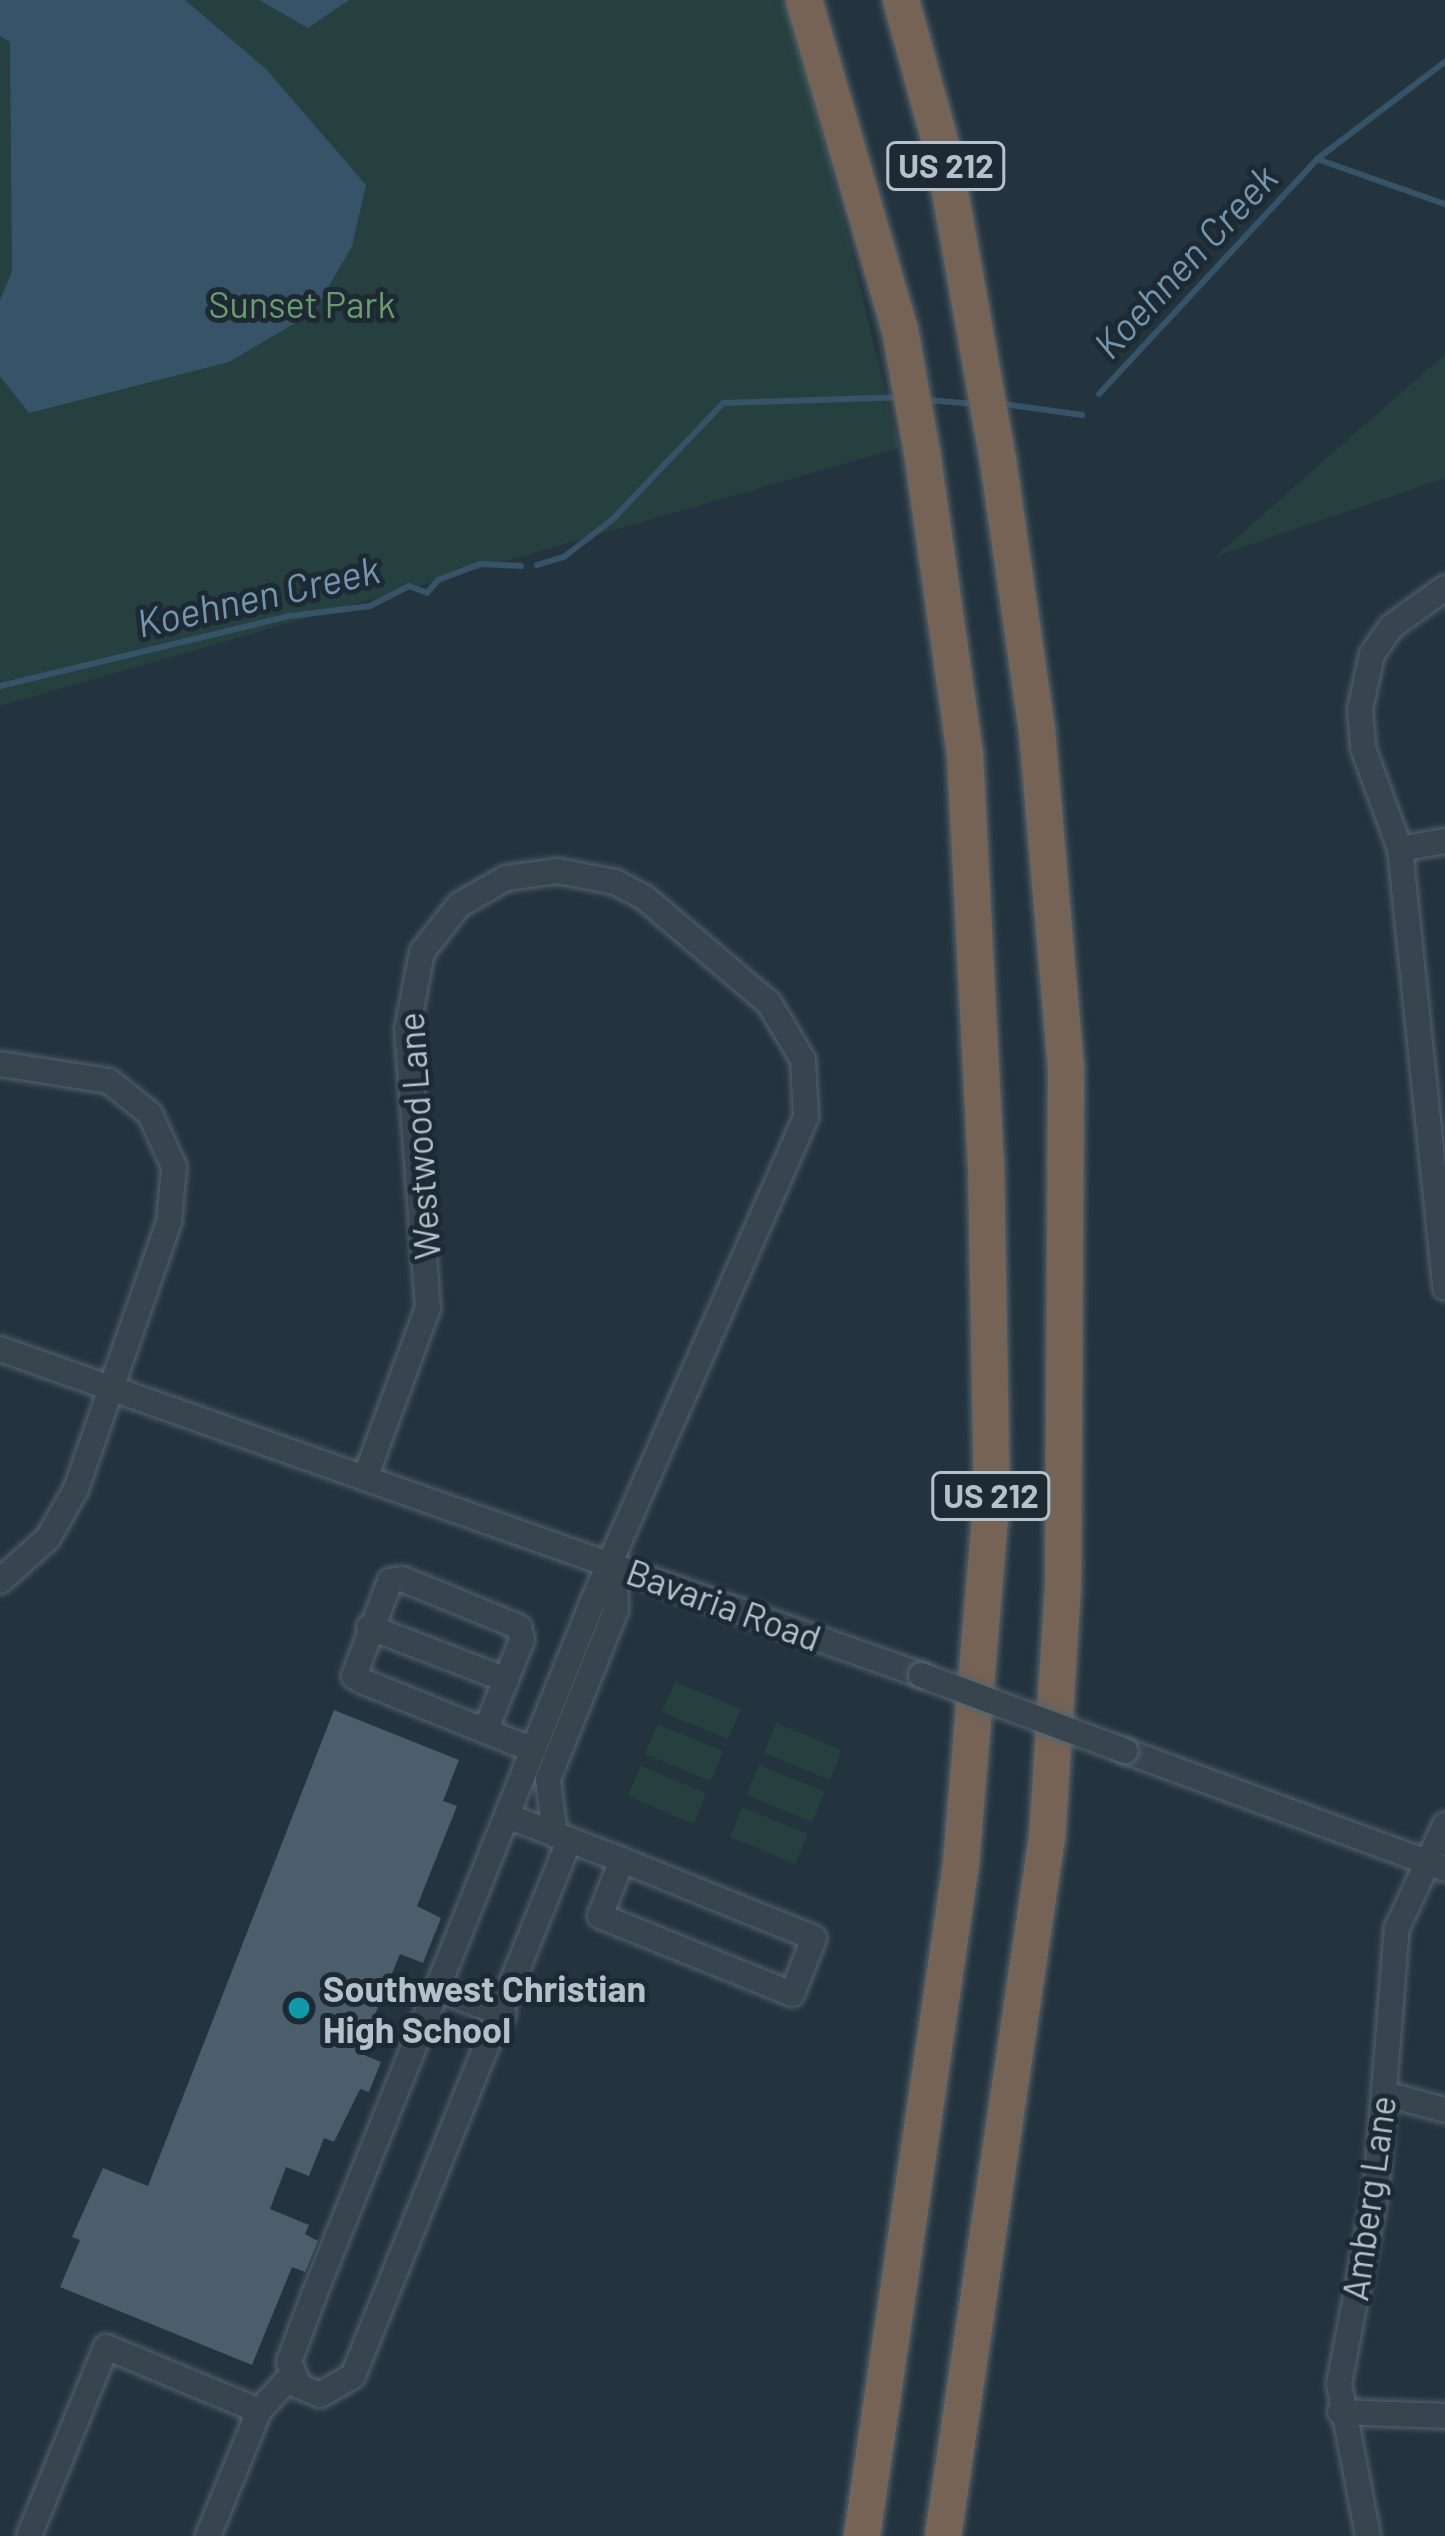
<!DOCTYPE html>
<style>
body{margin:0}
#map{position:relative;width:1445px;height:2536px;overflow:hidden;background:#24343f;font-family:Barlow,sans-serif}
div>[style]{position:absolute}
.green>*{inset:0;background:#26403f}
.water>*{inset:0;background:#375367}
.stream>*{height:6px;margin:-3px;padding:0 3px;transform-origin:3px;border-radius:3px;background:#375367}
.building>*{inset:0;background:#4c5e6b}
.roads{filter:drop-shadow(0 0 3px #56636d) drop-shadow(0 0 3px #56636d)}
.minor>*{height:24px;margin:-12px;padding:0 12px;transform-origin:12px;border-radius:12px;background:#38454f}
.highway>*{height:36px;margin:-18px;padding:0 18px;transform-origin:18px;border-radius:18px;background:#756355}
.bridges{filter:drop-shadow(0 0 3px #56636d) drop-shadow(0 0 3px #56636d)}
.minor-bridge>*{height:24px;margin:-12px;padding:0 12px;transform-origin:12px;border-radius:12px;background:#38454f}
.dots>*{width:33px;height:33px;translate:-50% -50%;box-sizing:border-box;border:6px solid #1d2a34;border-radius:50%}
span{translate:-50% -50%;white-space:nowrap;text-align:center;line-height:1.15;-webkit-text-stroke:10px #1d2a34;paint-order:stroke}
.shield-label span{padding:3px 9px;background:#1d2a34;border:3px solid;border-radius:9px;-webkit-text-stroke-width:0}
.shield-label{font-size:33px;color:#b4c0ca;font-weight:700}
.park-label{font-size:36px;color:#6a9c6d}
.street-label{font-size:36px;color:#b4c0ca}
.poi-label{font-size:36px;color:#b4c0ca;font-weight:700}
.left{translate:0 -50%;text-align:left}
.water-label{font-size:39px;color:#7396ae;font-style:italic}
</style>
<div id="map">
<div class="green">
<div style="clip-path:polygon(0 0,790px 0,899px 448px,0 706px)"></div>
<div style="clip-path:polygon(1445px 353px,1445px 478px,1216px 556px,1445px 354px)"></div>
<div style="clip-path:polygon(675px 1682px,741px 1709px,728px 1739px,662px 1712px)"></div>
<div style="clip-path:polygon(776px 1723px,842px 1750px,830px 1780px,764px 1753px)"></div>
<div style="clip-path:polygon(657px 1724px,723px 1751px,711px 1781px,645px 1754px)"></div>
<div style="clip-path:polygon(759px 1765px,825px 1792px,812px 1822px,746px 1795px)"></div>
<div style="clip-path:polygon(640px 1766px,706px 1793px,694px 1824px,628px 1796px)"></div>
<div style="clip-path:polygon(742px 1807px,808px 1834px,795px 1864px,730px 1837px)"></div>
</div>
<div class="water">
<div style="clip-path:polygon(0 0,185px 0,266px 69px,366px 185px,352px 246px,314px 312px,229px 362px,29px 413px,0 376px,0 300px,12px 272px,10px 42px,0 36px)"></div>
<div style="clip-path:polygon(259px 0,349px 0,308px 28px)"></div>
</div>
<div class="stream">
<div style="left:1317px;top:159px;width:136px;rotate:19.4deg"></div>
<div style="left:1099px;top:394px;width:321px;rotate:-47.1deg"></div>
<div style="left:1317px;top:159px;width:161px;rotate:-37.2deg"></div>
<div style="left:925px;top:400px;width:52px;rotate:4.4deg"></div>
<div style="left:1003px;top:404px;width:80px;rotate:7.9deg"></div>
<div style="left:537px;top:565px;width:28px;rotate:-17deg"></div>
<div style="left:564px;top:557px;width:62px;rotate:-37.8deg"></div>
<div style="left:613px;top:519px;width:160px;rotate:-46.5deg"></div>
<div style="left:723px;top:403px;width:177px;rotate:-1.9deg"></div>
<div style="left:0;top:686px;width:298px;rotate:-13.6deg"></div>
<div style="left:290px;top:616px;width:81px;rotate:-7.1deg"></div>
<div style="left:370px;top:606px;width:44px;rotate:-27.1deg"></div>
<div style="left:409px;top:586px;width:19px;rotate:21deg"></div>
<div style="left:427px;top:593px;width:17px;rotate:-50deg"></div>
<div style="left:438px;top:580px;width:45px;rotate:-20.9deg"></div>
<div style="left:480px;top:564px;width:41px;rotate:2.8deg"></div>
</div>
<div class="building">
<div style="clip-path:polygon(334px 1710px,459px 1760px,443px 1801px,457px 1806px,417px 1906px,441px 1918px,423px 1963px,400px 1954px,359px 2053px,381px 2062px,369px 2092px,360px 2089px,334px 2142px,324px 2138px,309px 2176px,286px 2167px,270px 2209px,309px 2225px,305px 2234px,318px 2241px,305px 2272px,292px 2267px,252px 2365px,60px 2287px,80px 2240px,72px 2237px,103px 2168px,148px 2186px)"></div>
</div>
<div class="roads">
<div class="minor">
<div style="left:1445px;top:588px;width:67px;rotate:144.2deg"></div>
<div style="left:1391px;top:627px;width:33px;rotate:125deg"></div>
<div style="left:1372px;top:654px;width:57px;rotate:102.1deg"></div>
<div style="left:1360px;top:710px;width:38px;rotate:85deg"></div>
<div style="left:1363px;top:748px;width:108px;rotate:69.9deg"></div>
<div style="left:1400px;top:849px;width:441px;rotate:84.1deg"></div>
<div style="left:1400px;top:849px;width:46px;rotate:-10.1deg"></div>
<div style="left:0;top:1064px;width:110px;rotate:8.9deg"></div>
<div style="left:109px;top:1081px;width:53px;rotate:38.8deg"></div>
<div style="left:150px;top:1114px;width:58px;rotate:65.6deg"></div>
<div style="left:174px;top:1167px;width:55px;rotate:95.2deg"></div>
<div style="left:169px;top:1222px;width:283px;rotate:109.2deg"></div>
<div style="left:76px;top:1489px;width:56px;rotate:119.7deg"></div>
<div style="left:48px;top:1538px;width:64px;rotate:138.1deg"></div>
<div style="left:0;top:1349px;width:977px;rotate:19.49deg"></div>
<div style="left:365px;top:1478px;width:181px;rotate:-69.7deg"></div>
<div style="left:428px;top:1308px;width:279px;rotate:-94.3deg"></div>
<div style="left:407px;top:1030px;width:79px;rotate:-79.1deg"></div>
<div style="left:422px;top:952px;width:60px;rotate:-51.8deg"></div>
<div style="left:459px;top:905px;width:54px;rotate:-29.9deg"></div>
<div style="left:506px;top:878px;width:52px;rotate:-7.7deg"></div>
<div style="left:558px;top:871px;width:58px;rotate:10.9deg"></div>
<div style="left:615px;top:882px;width:34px;rotate:28deg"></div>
<div style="left:645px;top:898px;width:162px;rotate:40.3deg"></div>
<div style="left:769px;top:1003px;width:66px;rotate:59.2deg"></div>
<div style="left:803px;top:1060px;width:57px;rotate:87deg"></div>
<div style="left:806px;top:1117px;width:529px;rotate:113.75deg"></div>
<div style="left:593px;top:1601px;width:748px;rotate:111.9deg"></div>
<div style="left:314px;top:2295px;width:72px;rotate:110.5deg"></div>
<div style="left:289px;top:2362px;width:26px;rotate:67deg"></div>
<div style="left:299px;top:2386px;width:23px;rotate:23deg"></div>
<div style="left:320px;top:2395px;width:38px;rotate:-30deg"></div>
<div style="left:353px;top:2376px;width:577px;rotate:-68.01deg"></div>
<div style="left:369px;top:1627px;width:147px;rotate:21.1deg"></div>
<div style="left:485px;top:1731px;width:98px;rotate:-67.9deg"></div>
<div style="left:522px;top:1640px;width:13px;rotate:-103deg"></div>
<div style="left:519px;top:1627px;width:126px;rotate:-157.7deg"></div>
<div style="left:402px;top:1579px;width:12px;rotate:171deg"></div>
<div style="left:390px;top:1581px;width:102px;rotate:110.8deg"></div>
<div style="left:354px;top:1676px;width:9px;rotate:32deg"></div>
<div style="left:362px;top:1681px;width:163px;rotate:22deg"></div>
<div style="left:513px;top:1742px;width:22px;rotate:21deg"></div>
<div style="left:1125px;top:1751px;width:341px;rotate:20.2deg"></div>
<div style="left:510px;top:1817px;width:120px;rotate:21deg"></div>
<div style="left:622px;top:1860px;width:207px;rotate:22.1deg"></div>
<div style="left:814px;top:1938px;width:60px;rotate:111.4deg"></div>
<div style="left:792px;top:1994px;width:207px;rotate:-157.9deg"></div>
<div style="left:600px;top:1916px;width:60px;rotate:-68.6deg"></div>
<div style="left:555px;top:1835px;width:56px;rotate:-97.1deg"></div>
<div style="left:548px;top:1779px;width:182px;rotate:-68.1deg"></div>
<div style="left:616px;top:1610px;width:44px;rotate:-91.3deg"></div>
<div style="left:440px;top:1990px;width:68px;rotate:20.6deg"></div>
<div style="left:1385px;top:2094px;width:62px;rotate:14.9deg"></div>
<div style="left:1340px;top:2412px;width:105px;rotate:2.2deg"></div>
<div style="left:29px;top:2536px;width:204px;rotate:-67.8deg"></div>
<div style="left:106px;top:2347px;width:166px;rotate:22.7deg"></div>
<div style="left:208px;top:2536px;width:135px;rotate:-67.8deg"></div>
<div style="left:259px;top:2411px;width:46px;rotate:-47.6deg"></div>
<div style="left:1368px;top:2536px;width:155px;rotate:-100.8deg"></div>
<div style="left:1339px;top:2384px;width:196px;rotate:-79.1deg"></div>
<div style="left:1376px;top:2192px;width:265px;rotate:-85.5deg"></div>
<div style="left:1397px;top:1928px;width:114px;rotate:-65deg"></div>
</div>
<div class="highway">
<div style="left:804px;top:0;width:344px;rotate:73.8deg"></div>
<div style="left:900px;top:330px;width:124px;rotate:79.8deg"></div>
<div style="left:922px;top:452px;width:304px;rotate:81.9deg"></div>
<div style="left:965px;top:753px;width:410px;rotate:87.1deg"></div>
<div style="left:986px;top:1162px;width:332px;rotate:89deg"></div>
<div style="left:992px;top:1494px;width:371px;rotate:94.8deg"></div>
<div style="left:961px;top:1864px;width:679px;rotate:98.38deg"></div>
<div style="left:901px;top:0;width:158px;rotate:74.6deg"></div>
<div style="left:943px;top:152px;width:313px;rotate:79.9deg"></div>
<div style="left:998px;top:460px;width:274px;rotate:81.8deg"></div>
<div style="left:1037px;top:731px;width:337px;rotate:85.1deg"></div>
<div style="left:1066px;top:1067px;width:519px;rotate:90.33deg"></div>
<div style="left:1063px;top:1586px;width:252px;rotate:93.6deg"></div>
<div style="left:1047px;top:1837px;width:707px;rotate:98.46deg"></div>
</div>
</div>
<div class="bridges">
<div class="minor-bridge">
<div style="left:921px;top:1675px;width:218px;rotate:20.4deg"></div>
</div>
</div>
<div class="dots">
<div style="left:299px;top:2008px;background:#0f9aa8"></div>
</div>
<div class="shield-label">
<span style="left:946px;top:166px">US 212</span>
<span style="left:991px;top:1496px">US 212</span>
</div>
<div class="park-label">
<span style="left:302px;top:304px">Sunset Park</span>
</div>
<div class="street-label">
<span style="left:418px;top:1136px;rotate:-94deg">Westwood Lane</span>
<span style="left:724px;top:1604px;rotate:20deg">Bavaria Road</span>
<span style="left:1368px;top:2198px;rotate:-82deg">Amberg Lane</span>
</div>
<div class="poi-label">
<span class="left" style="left:323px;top:2008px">Southwest Christian<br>High School</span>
</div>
<div class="water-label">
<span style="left:1185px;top:261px;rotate:-47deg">Koehnen Creek</span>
<span style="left:258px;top:596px;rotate:-13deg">Koehnen Creek</span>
</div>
</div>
